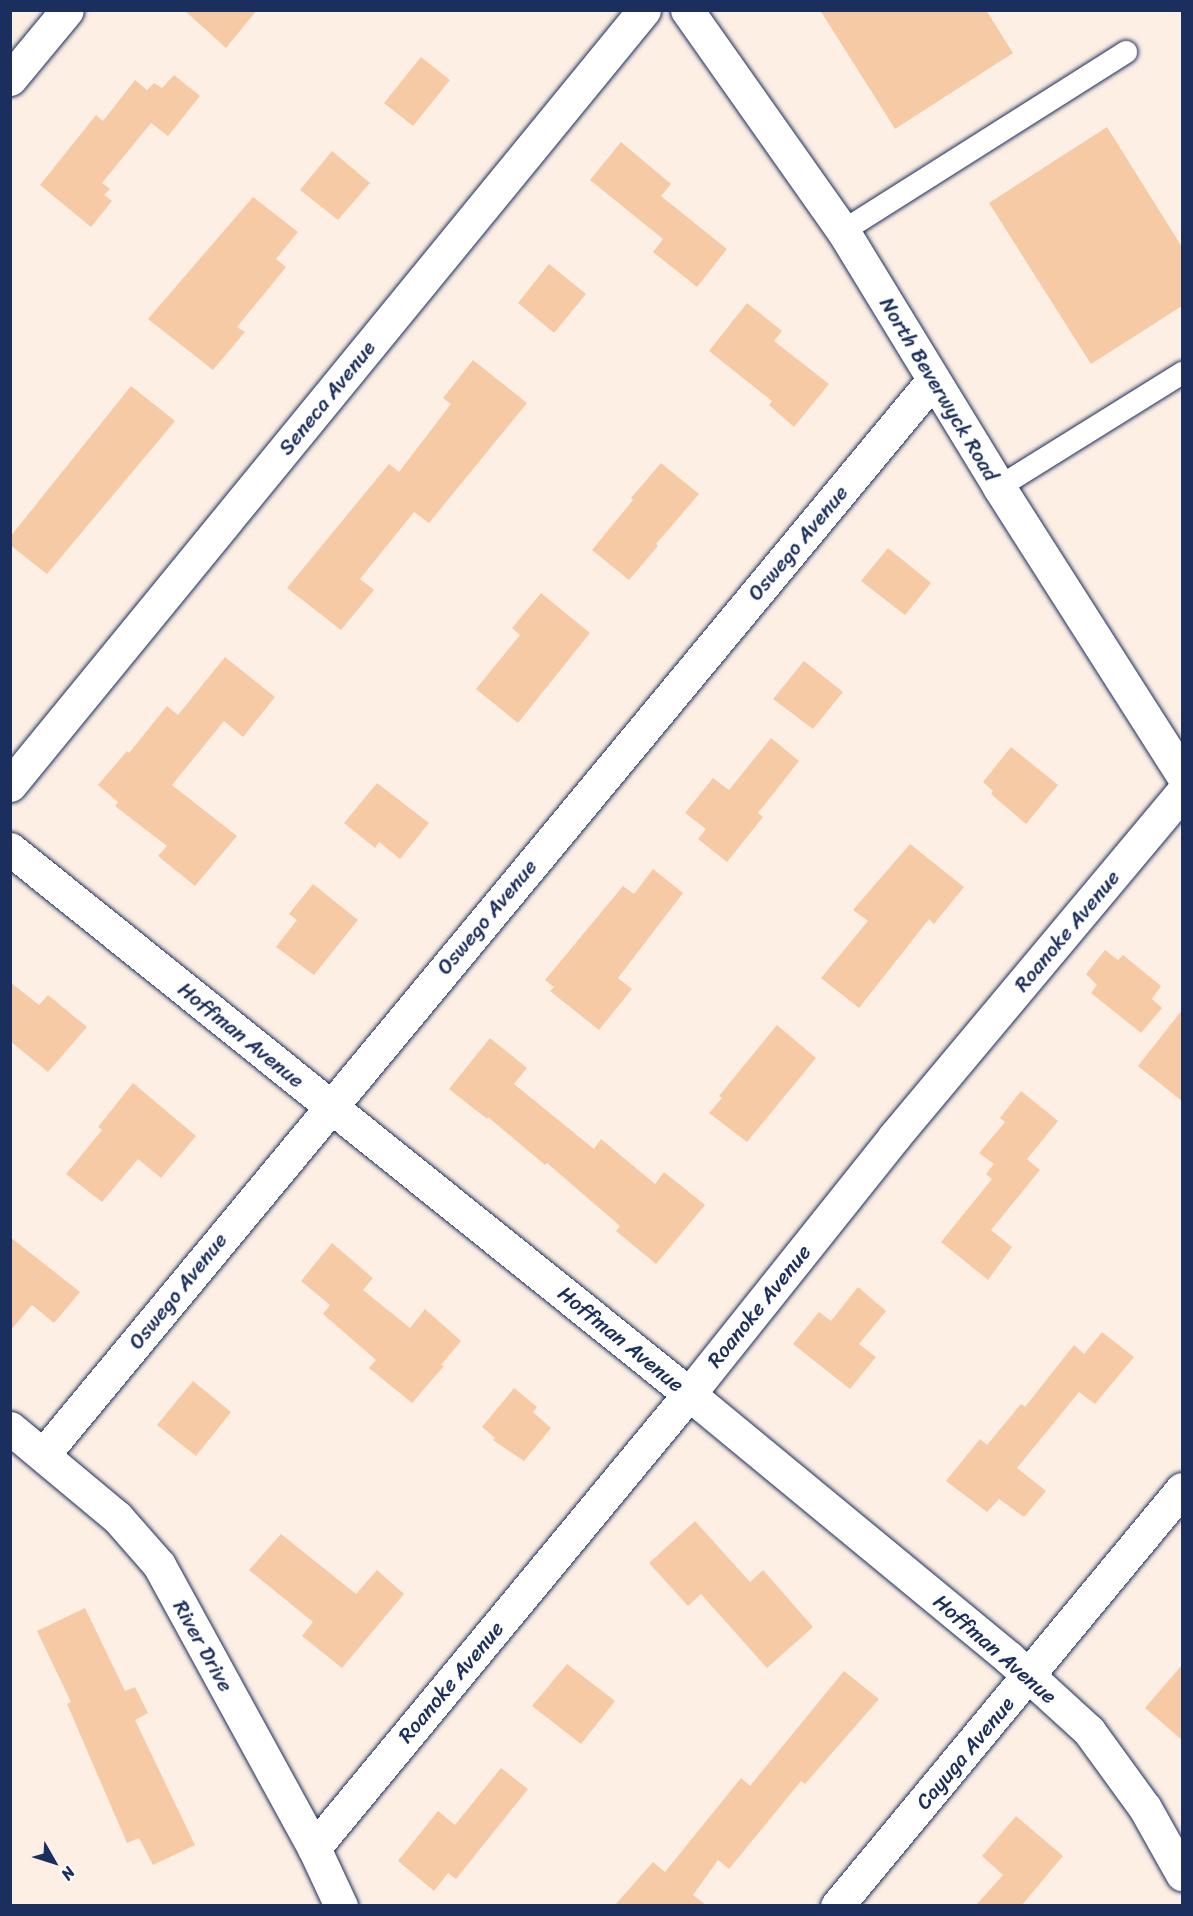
<!DOCTYPE html>
<style>
body{margin:0}
#map{position:relative;width:1193px;height:1916px;overflow:hidden;background:#fdefe4;font-family:Sriracha,sans-serif}
div>[style]{position:absolute}
.building>*{inset:0;background:#f7caa6}
.roads{filter:drop-shadow(0 0 2px #1b2f5e) drop-shadow(0 0 2px #1b2f5e)}
.service>*{height:22px;margin:-11px;padding:0 11px;transform-origin:11px;border-radius:11px;background:#fff}
.minor>*{height:33px;margin:-16.5px;padding:0 16.5px;transform-origin:16.5px;border-radius:16.5px;background:#fff}
.tertiary>*{height:33px;margin:-16.5px;padding:0 16.5px;transform-origin:16.5px;border-radius:16.5px;background:#fff}
span{translate:-50% -50%;white-space:nowrap;text-align:center;line-height:1.15;-webkit-text-stroke:6px #fff;paint-order:stroke}
.street-label{font-size:21px;color:#1b2f5e}
.frame{position:absolute;inset:0;border:12px solid #1b2f5e;pointer-events:none}
.north{position:absolute;left:24px;top:1832px;width:60px;height:60px;-webkit-text-stroke:4px #fff;paint-order:stroke;rotate:129deg;font-size:16px;font-weight:700;line-height:24px;text-align:center;color:#1b2f5e}
.north::after{content:'';display:block;margin:auto;width:21px;height:27px;background:#1b2f5e;clip-path:polygon(50% 0,100% 100%,50% 72%,0 100%)}
</style>
<div id="map">
<div class="building">
<div style="clip-path:polygon(184px 10px,257px 10px,226px 48px)"></div>
<div style="clip-path:polygon(820px 10px,986px 10px,1013px 53px,895px 129px)"></div>
<div style="clip-path:polygon(421px 57px,450px 80px,413px 126px,384px 103px)"></div>
<div style="clip-path:polygon(174px 75px,200px 96px,168px 136px,151px 123px,102px 183px,110px 189px,104px 195px,112px 201px,91px 227px,40px 185px,96px 115px,103px 121px,135px 80px,147px 90px,154px 83px,162px 88px)"></div>
<div style="clip-path:polygon(1107px 127px,1182px 247px,1182px 306px,1091px 364px,989px 203px)"></div>
<div style="clip-path:polygon(621px 142px,671px 184px,661px 196px,727px 249px,697px 287px,653px 252px,663px 239px,590px 180px)"></div>
<div style="clip-path:polygon(332px 151px,370px 183px,338px 220px,300px 190px)"></div>
<div style="clip-path:polygon(253px 197px,298px 232px,276px 259px,286px 267px,237px 327px,245px 332px,213px 370px,148px 319px)"></div>
<div style="clip-path:polygon(549px 264px,586px 294px,554px 333px,518px 303px)"></div>
<div style="clip-path:polygon(747px 303px,782px 331px,774px 341px,829px 384px,794px 427px,769px 405px,772px 401px,709px 351px)"></div>
<div style="clip-path:polygon(473px 360px,527px 403px,429px 523px,414px 512px,360px 579px,374px 590px,341px 630px,287px 588px,389px 464px,399px 472px,451px 404px,443px 398px)"></div>
<div style="clip-path:polygon(131px 386px,175px 421px,47px 574px,10px 545px,10px 537px)"></div>
<div style="clip-path:polygon(661px 463px,699px 494px,656px 544px,658px 546px,629px 580px,592px 550px,633px 500px,631px 498px)"></div>
<div style="clip-path:polygon(888px 548px,931px 583px,905px 615px,861px 581px)"></div>
<div style="clip-path:polygon(541px 593px,590px 633px,518px 723px,476px 689px,520px 635px,512px 628px)"></div>
<div style="clip-path:polygon(225px 657px,275px 697px,243px 737px,224px 721px,172px 785px,237px 836px,195px 886px,158px 856px,167px 846px,115px 806px,118px 802px,98px 785px,127px 751px,129px 753px,167px 706px,178px 715px)"></div>
<div style="clip-path:polygon(804px 661px,843px 692px,813px 729px,773px 699px)"></div>
<div style="clip-path:polygon(771px 738px,799px 761px,758px 813px,763px 817px,727px 862px,698px 839px,706px 829px,685px 813px,713px 778px,729px 790px)"></div>
<div style="clip-path:polygon(1011px 747px,1058px 785px,1026px 824px,991px 794px,993px 791px,983px 782px)"></div>
<div style="clip-path:polygon(377px 783px,429px 823px,400px 859px,379px 842px,375px 848px,344px 823px)"></div>
<div style="clip-path:polygon(910px 844px,964px 887px,934px 924px,929px 919px,859px 1008px,821px 978px,868px 921px,853px 910px)"></div>
<div style="clip-path:polygon(653px 869px,683px 893px,618px 978px,632px 989px,599px 1030px,550px 991px,554px 987px,545px 980px,623px 886px,634px 894px)"></div>
<div style="clip-path:polygon(313px 884px,358px 920px,314px 975px,276px 947px,297px 920px,289px 914px)"></div>
<div style="clip-path:polygon(1105px 950px,1118px 960px,1123px 955px,1161px 986px,1152px 999px,1162px 1008px,1141px 1033px,1091px 993px,1097px 985px,1086px 974px)"></div>
<div style="clip-path:polygon(10px 982px,39px 1005px,48px 995px,87px 1027px,48px 1072px,10px 1041px)"></div>
<div style="clip-path:polygon(1182px 1010px,1182px 1101px,1138px 1066px)"></div>
<div style="clip-path:polygon(777px 1025px,816px 1058px,747px 1142px,709px 1113px,722px 1098px,719px 1096px)"></div>
<div style="clip-path:polygon(490px 1038px,527px 1068px,514px 1084px,594px 1149px,601px 1139px,655px 1184px,664px 1172px,705px 1205px,656px 1264px,616px 1231px,620px 1226px,547px 1163px,545px 1165px,488px 1117px,487px 1119px,449px 1089px)"></div>
<div style="clip-path:polygon(133px 1083px,196px 1136px,161px 1178px,138px 1159px,102px 1202px,66px 1174px,102px 1130px,98px 1127px)"></div>
<div style="clip-path:polygon(1021px 1091px,1058px 1121px,1027px 1159px,1040px 1170px,991px 1230px,1012px 1247px,988px 1280px,941px 1242px,992px 1179px,986px 1174px,994px 1164px,979px 1153px,1005px 1122px,1000px 1118px)"></div>
<div style="clip-path:polygon(10px 1237px,80px 1292px,54px 1323px,32px 1305px,10px 1331px)"></div>
<div style="clip-path:polygon(332px 1243px,373px 1278px,363px 1290px,410px 1328px,425px 1309px,461px 1341px,441px 1365px,444px 1366px,412px 1403px,369px 1368px,376px 1360px,323px 1314px,330px 1305px,301px 1281px)"></div>
<div style="clip-path:polygon(858px 1287px,886px 1311px,859px 1344px,876px 1357px,850px 1389px,793px 1344px,819px 1312px,831px 1321px)"></div>
<div style="clip-path:polygon(1102px 1332px,1134px 1357px,1095px 1404px,1079px 1392px,1017px 1468px,1046px 1491px,1024px 1517px,999px 1499px,987px 1512px,946px 1481px,980px 1439px,987px 1445px,1021px 1404px,1025px 1407px,1074px 1345px,1084px 1354px)"></div>
<div style="clip-path:polygon(193px 1381px,231px 1412px,196px 1456px,157px 1425px)"></div>
<div style="clip-path:polygon(514px 1388px,537px 1407px,533px 1412px,551px 1428px,524px 1461px,493px 1440px,495px 1438px,482px 1427px)"></div>
<div style="clip-path:polygon(695px 1521px,750px 1582px,763px 1570px,813px 1627px,767px 1668px,701px 1594px,688px 1606px,649px 1563px)"></div>
<div style="clip-path:polygon(281px 1534px,356px 1594px,377px 1570px,404px 1594px,342px 1668px,302px 1636px,313px 1622px,249px 1570px)"></div>
<div style="clip-path:polygon(85px 1608px,125px 1691px,135px 1687px,148px 1713px,135px 1720px,195px 1845px,153px 1865px,139px 1838px,127px 1843px,67px 1704px,71px 1702px,37px 1631px)"></div>
<div style="clip-path:polygon(567px 1664px,615px 1701px,581px 1744px,532px 1706px)"></div>
<div style="clip-path:polygon(1182px 1665px,1182px 1740px,1145px 1708px)"></div>
<div style="clip-path:polygon(844px 1671px,879px 1699px,805px 1784px,801px 1781px,729px 1869px,718px 1860px,693px 1895px,706px 1905px,615px 1905px,653px 1862px,665px 1872px,741px 1778px,750px 1786px)"></div>
<div style="clip-path:polygon(501px 1768px,528px 1789px,456px 1879px,448px 1873px,434px 1891px,398px 1861px,438px 1811px,455px 1825px)"></div>
<div style="clip-path:polygon(1016px 1816px,1063px 1856px,1022px 1905px,976px 1905px,1003px 1875px,982px 1856px)"></div>
</div>
<div class="roads">
<div class="service">
<div style="left:843px;top:231px;width:335px;rotate:-32.3deg"></div>
<div style="left:999px;top:487px;width:216px;rotate:-31.9deg"></div>
</div>
<div class="minor">
<div style="left:10px;top:79px;width:89px;rotate:-50.4deg"></div>
<div style="left:10px;top:785px;width:1001px;rotate:-50.71deg"></div>
<div style="left:10px;top:849px;width:871px;rotate:38.75deg"></div>
<div style="left:689px;top:1394px;width:413px;rotate:39.5deg"></div>
<div style="left:1008px;top:1657px;width:110px;rotate:42.4deg"></div>
<div style="left:1089px;top:1731px;width:95px;rotate:54deg"></div>
<div style="left:1145px;top:1808px;width:76px;rotate:60.7deg"></div>
<div style="left:10px;top:1428px;width:139px;rotate:39.8deg"></div>
<div style="left:117px;top:1517px;width:64px;rotate:48.8deg"></div>
<div style="left:159px;top:1565px;width:323px;rotate:61.3deg"></div>
<div style="left:314px;top:1848px;width:64px;rotate:65deg"></div>
<div style="left:43px;top:1455px;width:1396px;rotate:-50.38deg"></div>
<div style="left:314px;top:1848px;width:589px;rotate:-50.44deg"></div>
<div style="left:689px;top:1394px;width:329px;rotate:-51.4deg"></div>
<div style="left:894px;top:1137px;width:449px;rotate:-50.1deg"></div>
<div style="left:837px;top:1906px;width:541px;rotate:-50.4deg"></div>
</div>
<div class="tertiary">
<div style="left:687px;top:10px;width:271px;rotate:54.8deg"></div>
<div style="left:843px;top:231px;width:300px;rotate:58.6deg"></div>
<div style="left:999px;top:487px;width:340px;rotate:57.5deg"></div>
</div>
</div>
<div class="street-label">
<span style="left:939px;top:389px;rotate:59deg">North Beverwyck Road</span>
<span style="left:327px;top:398px;rotate:-51deg">Seneca Avenue</span>
<span style="left:798px;top:543px;rotate:-50deg">Oswego Avenue</span>
<span style="left:487px;top:917px;rotate:-50deg">Oswego Avenue</span>
<span style="left:1067px;top:931px;rotate:-50deg">Roanoke Avenue</span>
<span style="left:241px;top:1035px;rotate:39deg">Hoffman Avenue</span>
<span style="left:178px;top:1291px;rotate:-51deg">Oswego Avenue</span>
<span style="left:759px;top:1306px;rotate:-51deg">Roanoke Avenue</span>
<span style="left:621px;top:1339px;rotate:39deg">Hoffman Avenue</span>
<span style="left:203px;top:1646px;rotate:61deg">River Drive</span>
<span style="left:995px;top:1649px;rotate:41deg">Hoffman Avenue</span>
<span style="left:451px;top:1682px;rotate:-50deg">Roanoke Avenue</span>
<span style="left:965px;top:1753px;rotate:-50deg">Cayuga Avenue</span>
</div>
<div class="frame"></div>
<div class="north">N</div>
</div>
